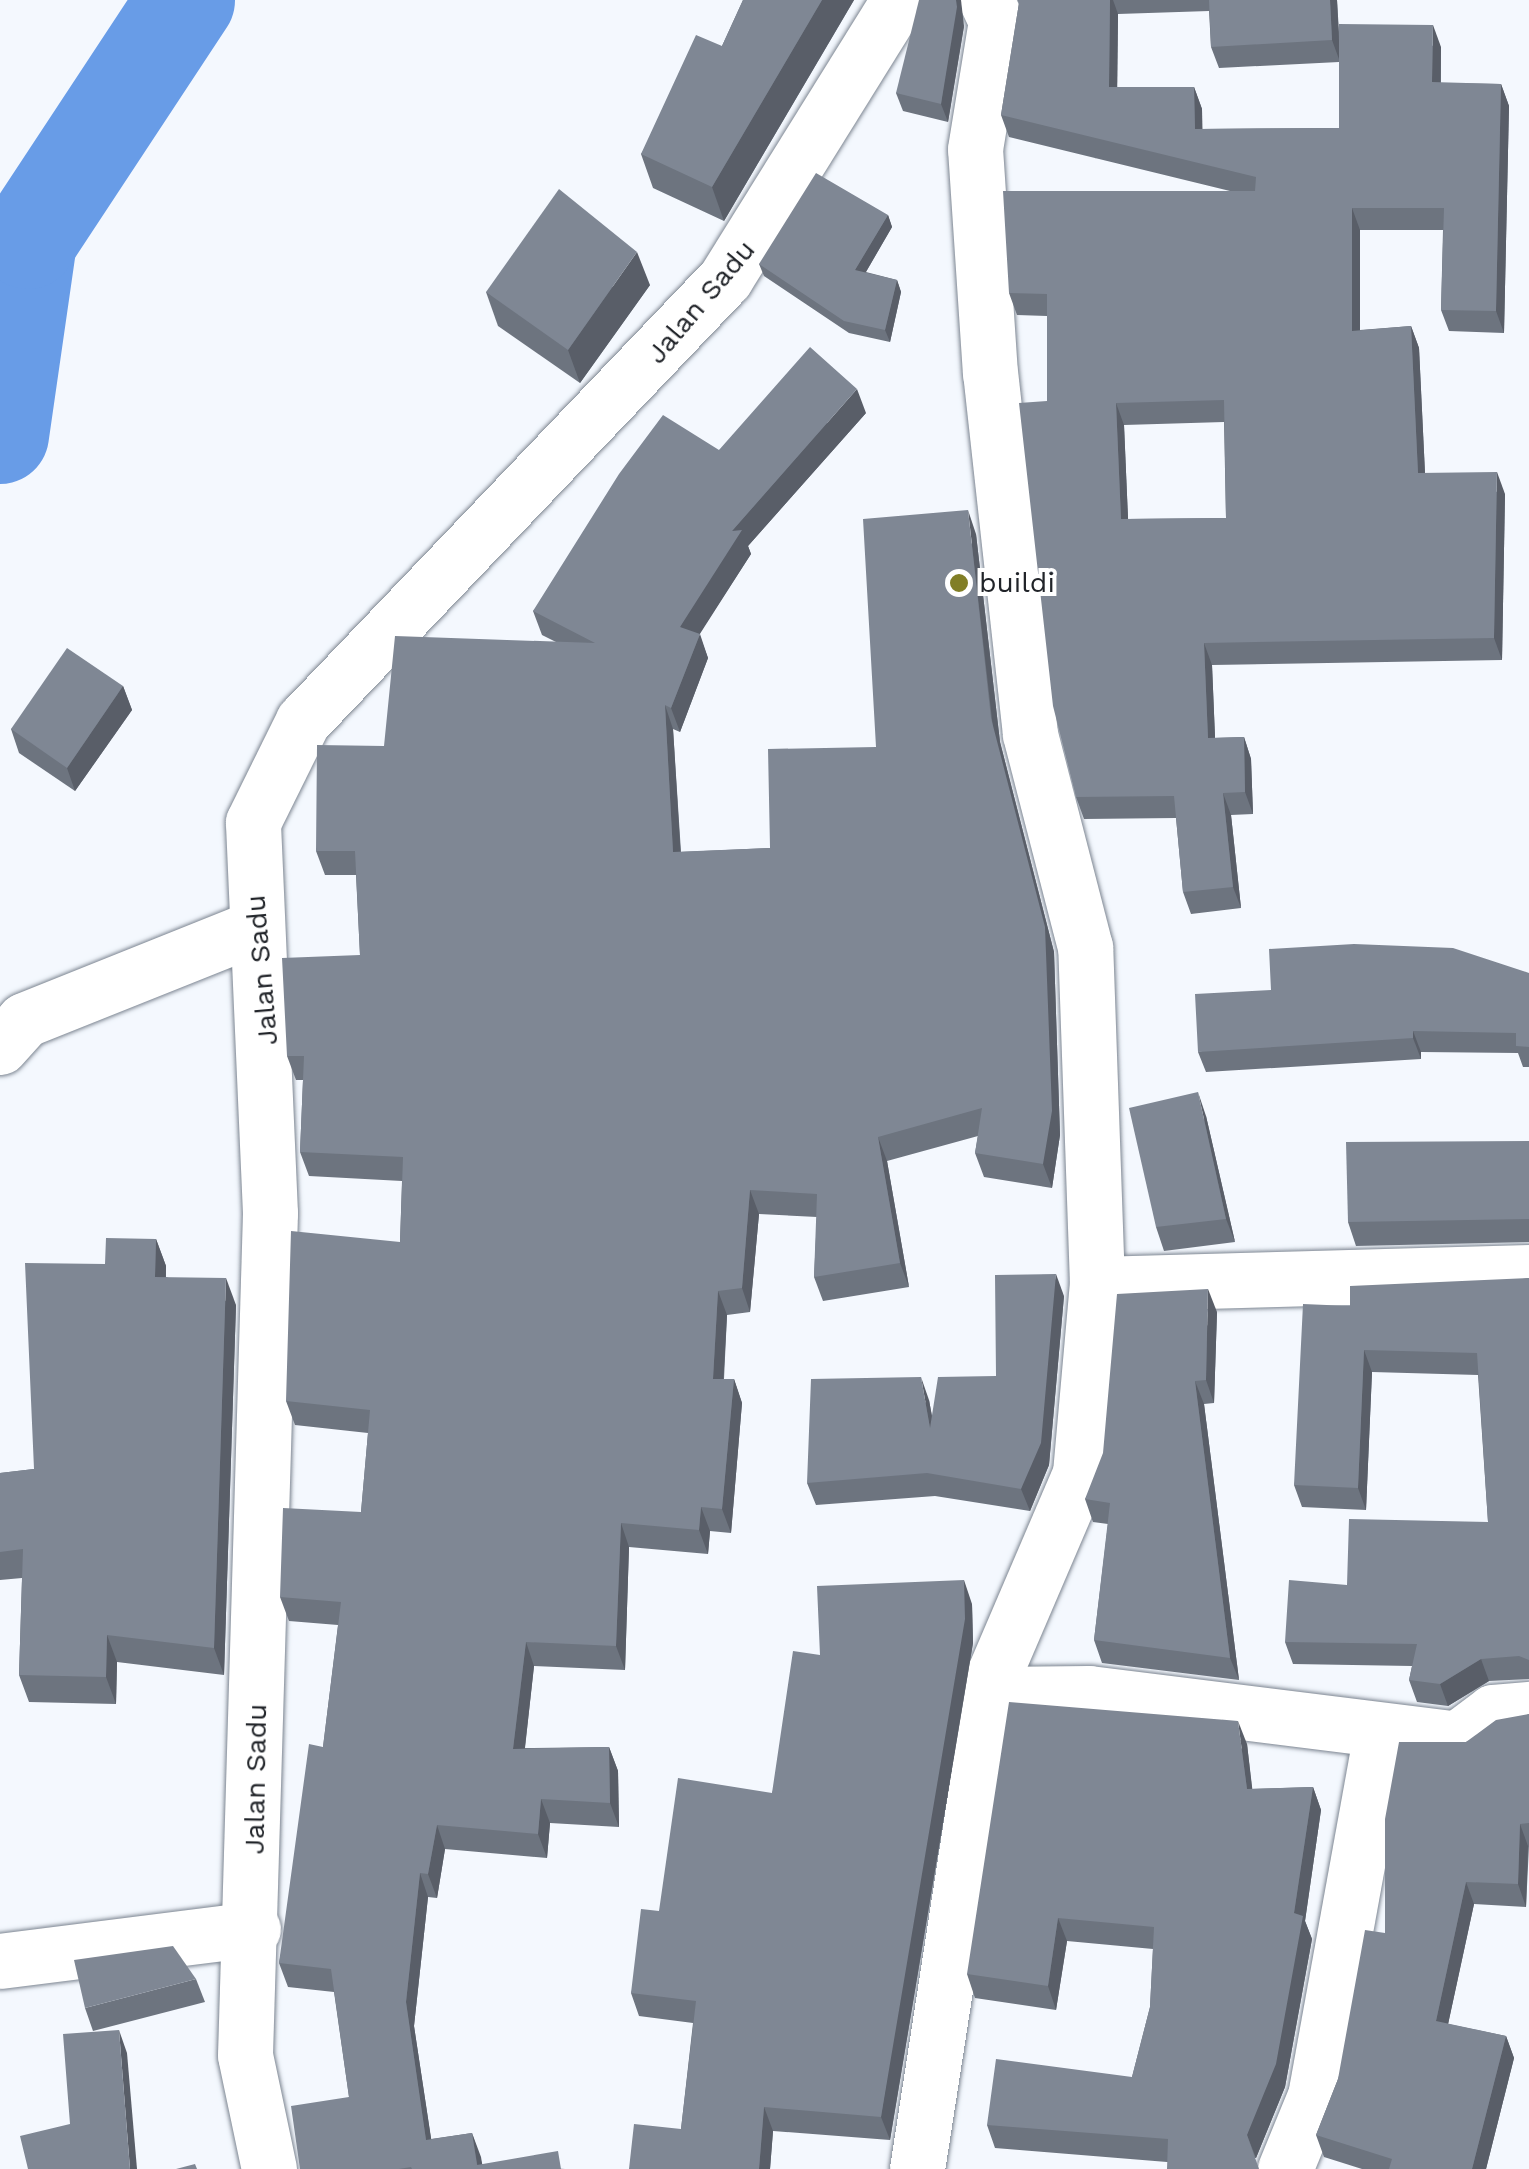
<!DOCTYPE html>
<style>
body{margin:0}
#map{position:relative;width:1529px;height:2169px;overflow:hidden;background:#f4f8fe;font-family:"Work Sans",sans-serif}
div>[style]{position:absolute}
.river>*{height:98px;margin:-49px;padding:0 49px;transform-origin:49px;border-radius:49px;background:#689ce7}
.roads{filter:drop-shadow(0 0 2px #7c8591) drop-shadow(0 0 2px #7c8591)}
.minor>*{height:55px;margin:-27.5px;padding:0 27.5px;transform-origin:27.5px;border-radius:27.5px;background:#fff}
.wall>*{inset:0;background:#6d747f}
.shaded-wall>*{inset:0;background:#595e68}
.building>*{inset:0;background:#7f8794}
.dots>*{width:28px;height:28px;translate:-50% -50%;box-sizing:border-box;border:5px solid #fff;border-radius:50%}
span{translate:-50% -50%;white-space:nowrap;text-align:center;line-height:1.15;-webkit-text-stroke:8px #fff;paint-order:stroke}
.street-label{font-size:28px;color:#212429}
.poi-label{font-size:28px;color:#212429}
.left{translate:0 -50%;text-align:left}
</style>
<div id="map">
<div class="river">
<div style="left:0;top:435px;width:197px;rotate:-81.8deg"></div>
<div style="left:28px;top:240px;width:287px;rotate:-56.6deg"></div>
</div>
<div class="roads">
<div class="minor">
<div style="left:0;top:1047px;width:36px;rotate:-48deg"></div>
<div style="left:24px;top:1020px;width:248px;rotate:-21.8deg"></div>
<div style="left:1097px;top:1284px;width:432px;rotate:-1.6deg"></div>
<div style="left:991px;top:1694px;width:98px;rotate:-0.6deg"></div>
<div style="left:1089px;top:1693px;width:371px;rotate:7.1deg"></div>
<div style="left:1457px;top:1739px;width:45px;rotate:-36.9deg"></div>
<div style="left:1493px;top:1712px;width:36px;rotate:-5deg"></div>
<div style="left:0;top:1961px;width:255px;rotate:-7.2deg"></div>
<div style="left:269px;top:2169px;width:116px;rotate:-101.9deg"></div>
<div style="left:245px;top:2055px;width:842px;rotate:-88.3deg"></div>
<div style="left:270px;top:1213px;width:391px;rotate:-92.5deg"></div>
<div style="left:253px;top:822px;width:113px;rotate:-63.7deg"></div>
<div style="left:303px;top:721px;width:611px;rotate:-46.33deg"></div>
<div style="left:725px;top:279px;width:329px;rotate:-58.1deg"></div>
<div style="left:917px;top:2169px;width:501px;rotate:-81.16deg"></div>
<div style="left:994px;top:1674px;width:219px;rotate:-66.8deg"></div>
<div style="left:1080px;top:1473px;width:190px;rotate:-84.9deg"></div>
<div style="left:1097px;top:1284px;width:337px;rotate:-92deg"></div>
<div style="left:1085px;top:947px;width:220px;rotate:-104.5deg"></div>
<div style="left:1030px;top:734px;width:362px;rotate:-96.3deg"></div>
<div style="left:990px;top:374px;width:225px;rotate:-93.8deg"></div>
<div style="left:975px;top:149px;width:130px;rotate:-80.7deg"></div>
<div style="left:996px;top:21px;width:23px;rotate:-115deg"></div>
<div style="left:1285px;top:2169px;width:79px;rotate:-67.7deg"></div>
<div style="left:1315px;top:2096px;width:369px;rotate:-79.7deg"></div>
</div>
</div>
<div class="wall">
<div style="clip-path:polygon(743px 0,854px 0,724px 221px,653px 188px,641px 154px,722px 46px)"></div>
<div style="clip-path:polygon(evenodd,1018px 0,1337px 0,1339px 32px,1441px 47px,1441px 83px,1501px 84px,1509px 106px,1504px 333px,1449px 331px,1441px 310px,1443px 230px,1360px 230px,1360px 330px,1411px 326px,1419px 348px,1425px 473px,1505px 494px,1502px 660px,1212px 665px,1215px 738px,1244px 737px,1251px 759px,1253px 814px,1231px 815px,1241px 908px,1191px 914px,1183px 892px,1176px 818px,1084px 819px,1076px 797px,1047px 401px,1047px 316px,1017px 315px,1009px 293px,1230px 191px,1009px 137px,1001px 115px,1019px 3px,1018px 0,1209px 11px,1211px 47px,1219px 68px,1339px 62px,1339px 128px,1202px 129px,1202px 109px,1194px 87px,1117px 87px,1118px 14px,1209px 11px,1018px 0,1224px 422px,1226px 518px,1128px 519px,1124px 425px,1224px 422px)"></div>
<div style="clip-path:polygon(964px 26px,948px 122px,903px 111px,896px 93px)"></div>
<div style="clip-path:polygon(888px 215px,892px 227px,866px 272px,897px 280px,901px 292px,890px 342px,849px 333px,764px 276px,759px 264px)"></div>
<div style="clip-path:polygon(650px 285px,580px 383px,498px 326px,486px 292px)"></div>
<div style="clip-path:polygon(866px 413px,748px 546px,751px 554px,699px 634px,708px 658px,680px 732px,673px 729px,681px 852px,770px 848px,876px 747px,976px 534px,1000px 742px,1054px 952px,1060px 1135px,1052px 1188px,984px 1177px,975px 1153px,978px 1136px,887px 1161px,909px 1287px,823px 1301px,814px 1277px,817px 1217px,759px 1214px,750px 1312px,727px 1315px,724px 1379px,734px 1379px,742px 1403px,731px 1533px,710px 1531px,708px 1554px,629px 1547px,625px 1670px,534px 1666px,525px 1748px,609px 1747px,618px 1771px,619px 1827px,550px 1823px,547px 1858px,445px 1849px,437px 1898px,428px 1897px,414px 2026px,431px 2139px,472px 2133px,482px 2164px,565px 2169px,300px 2169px,349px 2097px,334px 1992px,288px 1987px,279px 1963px,323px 1747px,338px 1625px,289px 1621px,280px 1597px,361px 1512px,368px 1433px,295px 1425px,286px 1401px,400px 1242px,402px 1181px,309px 1176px,300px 1152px,303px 1080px,296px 1080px,287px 1056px,360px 955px,356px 875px,325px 875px,316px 851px,384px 746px,556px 642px,542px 635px,533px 611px,719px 450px)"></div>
<div style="clip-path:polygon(123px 686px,132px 710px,75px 791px,19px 753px,11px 729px)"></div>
<div style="clip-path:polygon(1529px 973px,1529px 1067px,1523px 1067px,1518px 1053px,1421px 1052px,1421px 1059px,1206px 1072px,1198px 1052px)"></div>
<div style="clip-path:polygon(1206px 1116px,1235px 1242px,1164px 1251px,1156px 1227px)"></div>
<div style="clip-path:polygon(1529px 1141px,1529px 1242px,1356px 1246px,1348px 1222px)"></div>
<div style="clip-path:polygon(156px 1239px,166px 1266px,166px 1277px,236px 1305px,224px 1675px,117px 1662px,116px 1704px,29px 1702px,19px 1675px,22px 1578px,0 1580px,0 1473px,34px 1469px,105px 1264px)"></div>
<div style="clip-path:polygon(1529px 1278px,1529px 1679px,1489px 1681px,1448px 1706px,1417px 1702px,1409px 1680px,1412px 1666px,1293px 1664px,1285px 1642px,1347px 1585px,1488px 1522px,1478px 1375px,1372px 1372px,1366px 1510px,1302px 1507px,1294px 1485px,1350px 1306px)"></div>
<div style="clip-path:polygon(1064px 1296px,1049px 1465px,1030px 1511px,935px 1496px,816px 1505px,807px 1483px,929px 1400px,932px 1416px,996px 1376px)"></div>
<div style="clip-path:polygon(1217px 1312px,1214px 1403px,1204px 1404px,1239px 1680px,1102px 1663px,1094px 1640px,1108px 1524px,1093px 1522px,1085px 1499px)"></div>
<div style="clip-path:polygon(972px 1604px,973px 1643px,890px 2140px,773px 2131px,770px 2169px,629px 2169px,681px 2129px,693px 2023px,639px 2016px,631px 1993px,659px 1911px,772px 1793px,820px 1655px)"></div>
<div style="clip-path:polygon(1529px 1714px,1529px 1846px,1526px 1907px,1474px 1904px,1448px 2024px,1506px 2036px,1514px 2058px,1486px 2169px,1362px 2169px,1324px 2157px,1316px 2135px,1338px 2079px,1385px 1933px,1466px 1742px)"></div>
<div style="clip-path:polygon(1247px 1744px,1252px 1789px,1313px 1787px,1321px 1810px,1305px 1921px,1312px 1939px,1285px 2087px,1256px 2158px,1167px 2162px,995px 2148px,987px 2125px,1132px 2077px,1150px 2007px,1153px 1949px,1067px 1941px,1056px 2010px,975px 1998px,967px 1974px)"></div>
<div style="clip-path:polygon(196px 1979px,205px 2002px,93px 2031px,85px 2008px)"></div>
</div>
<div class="shaded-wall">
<div style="clip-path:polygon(822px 0,854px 0,724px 221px,712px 187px)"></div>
<div style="clip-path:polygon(956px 0,961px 0,964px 26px,948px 122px,941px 104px)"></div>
<div style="clip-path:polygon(1110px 0,1113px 0,1118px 14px,1117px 109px,1109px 87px)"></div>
<div style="clip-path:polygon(1330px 0,1337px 0,1340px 62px,1332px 40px)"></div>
<div style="clip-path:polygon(1433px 25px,1441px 47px,1440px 104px,1432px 82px)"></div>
<div style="clip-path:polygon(1501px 84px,1509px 106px,1504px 333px,1496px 311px)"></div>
<div style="clip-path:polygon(1194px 87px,1202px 109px,1203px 151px,1195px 129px)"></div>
<div style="clip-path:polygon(1352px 208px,1360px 230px,1360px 353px,1352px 331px)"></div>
<div style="clip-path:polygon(888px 215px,892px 227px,860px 282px,855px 270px)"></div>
<div style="clip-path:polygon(637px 252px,650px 285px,580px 383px,568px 350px)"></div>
<div style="clip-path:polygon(897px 280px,901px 292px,890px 342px,885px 330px)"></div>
<div style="clip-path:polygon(1411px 326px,1419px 348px,1426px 495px,1418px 473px)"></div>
<div style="clip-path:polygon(857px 389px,866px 413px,748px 546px,751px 554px,689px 651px,680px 627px,732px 531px)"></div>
<div style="clip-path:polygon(1116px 403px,1124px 425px,1129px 541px,1121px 519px)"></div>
<div style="clip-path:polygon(1497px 472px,1505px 494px,1502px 660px,1494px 638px)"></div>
<div style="clip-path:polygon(968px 510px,976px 534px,1000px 742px,1054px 952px,1060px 1135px,1052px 1188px,1043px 1164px)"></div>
<div style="clip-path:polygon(700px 634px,708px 658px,680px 732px,671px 708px)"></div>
<div style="clip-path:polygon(1204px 643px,1212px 665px,1216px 760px,1208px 738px)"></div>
<div style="clip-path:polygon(123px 686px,132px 710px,75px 791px,67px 768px)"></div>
<div style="clip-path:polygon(665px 705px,673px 729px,682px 876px,673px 852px)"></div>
<div style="clip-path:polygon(1244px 737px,1251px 759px,1253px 814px,1245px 792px)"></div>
<div style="clip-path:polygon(1223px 793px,1231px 815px,1241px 908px,1233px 887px)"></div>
<div style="clip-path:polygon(1413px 1031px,1421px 1052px,1421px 1059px,1413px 1038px)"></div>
<div style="clip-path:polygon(1198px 1092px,1206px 1116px,1235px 1242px,1226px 1219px)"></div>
<div style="clip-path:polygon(878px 1137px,887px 1161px,909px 1287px,900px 1263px)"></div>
<div style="clip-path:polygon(750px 1190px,759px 1214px,750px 1312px,742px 1288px)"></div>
<div style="clip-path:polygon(156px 1239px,166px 1266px,165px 1304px,155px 1277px)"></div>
<div style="clip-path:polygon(1056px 1274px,1064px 1296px,1049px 1465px,1030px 1511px,1021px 1489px)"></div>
<div style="clip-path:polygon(226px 1278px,236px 1305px,224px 1675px,214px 1648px)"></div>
<div style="clip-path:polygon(1208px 1289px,1217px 1312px,1214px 1403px,1206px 1380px)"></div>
<div style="clip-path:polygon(718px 1291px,727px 1315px,722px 1404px,713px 1379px)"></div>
<div style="clip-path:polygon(1364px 1350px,1372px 1372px,1366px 1510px,1358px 1488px)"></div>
<div style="clip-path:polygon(921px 1377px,929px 1400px,938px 1451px,930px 1428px)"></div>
<div style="clip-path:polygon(734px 1379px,742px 1403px,731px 1533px,722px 1509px)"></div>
<div style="clip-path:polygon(1195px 1381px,1204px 1404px,1239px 1680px,1230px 1658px)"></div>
<div style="clip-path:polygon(701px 1507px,710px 1531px,708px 1554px,699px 1530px)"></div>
<div style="clip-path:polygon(621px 1523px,629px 1547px,625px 1670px,616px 1646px)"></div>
<div style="clip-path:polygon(964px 1580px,972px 1604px,973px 1643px,890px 2140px,881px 2117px)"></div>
<div style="clip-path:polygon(107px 1635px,117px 1662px,116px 1704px,106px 1677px)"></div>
<div style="clip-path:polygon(526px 1642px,534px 1666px,522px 1773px,513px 1749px)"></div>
<div style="clip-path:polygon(1481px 1659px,1489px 1681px,1448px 1706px,1440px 1684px)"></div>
<div style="clip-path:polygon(1238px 1721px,1247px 1744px,1255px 1812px,1247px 1789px)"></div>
<div style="clip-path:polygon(609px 1747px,618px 1771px,619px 1827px,610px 1803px)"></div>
<div style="clip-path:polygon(1313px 1787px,1321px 1810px,1305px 1921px,1312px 1939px,1285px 2087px,1256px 2158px,1247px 2135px,1294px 1913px)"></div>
<div style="clip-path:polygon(541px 1799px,550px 1823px,547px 1858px,538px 1834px)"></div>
<div style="clip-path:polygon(1520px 1824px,1528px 1846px,1526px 1907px,1518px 1884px)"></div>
<div style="clip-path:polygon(437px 1825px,445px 1849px,437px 1898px,428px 1874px)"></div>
<div style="clip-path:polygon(420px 1873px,428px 1897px,414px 2026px,435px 2164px,426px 2140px,406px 2002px)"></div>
<div style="clip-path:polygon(1466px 1882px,1474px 1904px,1444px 2043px,1436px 2021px)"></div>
<div style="clip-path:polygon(1058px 1918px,1067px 1941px,1056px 2010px,1048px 1986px)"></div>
<div style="clip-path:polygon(119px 2030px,127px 2053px,137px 2169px,130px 2169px)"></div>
<div style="clip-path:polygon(1506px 2036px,1514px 2058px,1486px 2169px,1472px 2169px)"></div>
<div style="clip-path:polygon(764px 2107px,773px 2131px,770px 2169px,759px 2169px)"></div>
<div style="clip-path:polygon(472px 2133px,481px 2157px,483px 2169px,478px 2169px)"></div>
</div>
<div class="building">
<div style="clip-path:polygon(743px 0,822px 0,712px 187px,641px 154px,696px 35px,722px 46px)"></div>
<div style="clip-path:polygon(919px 0,956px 0,957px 7px,941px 104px,896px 93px)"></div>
<div style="clip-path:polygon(evenodd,1018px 0,1110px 0,1109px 87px,1194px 87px,1195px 129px,1339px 128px,1339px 24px,1433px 25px,1432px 82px,1501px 84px,1496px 311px,1441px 310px,1444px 208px,1352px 208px,1352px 331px,1411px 326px,1418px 473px,1497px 472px,1494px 638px,1204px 643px,1208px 738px,1244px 737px,1245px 792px,1223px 793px,1233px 887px,1183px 892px,1174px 796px,1076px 797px,1053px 706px,1019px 403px,1047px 401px,1047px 294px,1009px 293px,1003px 191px,1255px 191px,1256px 177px,1001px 115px,1019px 3px,1018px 0,1224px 400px,1226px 518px,1121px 519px,1116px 403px,1224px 400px)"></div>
<div style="clip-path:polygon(1209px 0,1330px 0,1332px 40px,1211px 47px)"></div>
<div style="clip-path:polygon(816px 173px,888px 215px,855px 270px,897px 280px,885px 330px,844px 321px,759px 264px)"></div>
<div style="clip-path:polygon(559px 189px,637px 252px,568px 350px,486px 292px)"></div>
<div style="clip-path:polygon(810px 347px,857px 389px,732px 531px,742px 530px,680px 627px,700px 634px,671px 708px,665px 705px,673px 852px,770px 848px,768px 749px,876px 747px,863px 519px,968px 510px,991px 718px,1045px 927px,1052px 1111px,1043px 1164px,975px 1153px,982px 1108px,878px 1137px,900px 1263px,814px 1277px,817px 1194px,750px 1190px,742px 1288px,718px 1291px,713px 1379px,734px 1379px,722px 1509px,701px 1507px,699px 1530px,621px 1523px,616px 1646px,526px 1642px,513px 1749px,609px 1747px,610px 1803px,541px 1799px,538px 1834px,437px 1825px,428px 1874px,420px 1873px,406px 2002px,426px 2140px,472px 2133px,477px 2165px,558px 2151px,561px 2169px,412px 2169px,411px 2167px,399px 2169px,300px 2169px,291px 2106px,349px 2097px,331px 1969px,279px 1963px,309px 1744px,323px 1747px,341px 1602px,280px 1597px,283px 1508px,361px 1512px,370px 1410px,286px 1401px,291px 1231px,400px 1242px,403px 1157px,300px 1152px,304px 1056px,287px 1056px,282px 958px,360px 955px,355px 851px,316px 851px,317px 745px,384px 746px,395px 636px,595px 643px,533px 611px,619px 474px,663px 415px,719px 450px)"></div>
<div style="clip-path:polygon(67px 648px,123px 686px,67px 768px,11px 729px)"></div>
<div style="clip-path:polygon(1354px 944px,1453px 948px,1529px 973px,1529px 1047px,1516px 1046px,1516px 1033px,1413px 1031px,1413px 1038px,1198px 1052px,1195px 994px,1271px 990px,1269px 949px)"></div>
<div style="clip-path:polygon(1198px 1092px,1226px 1219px,1156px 1227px,1129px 1108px)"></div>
<div style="clip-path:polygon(1529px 1141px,1529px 1219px,1348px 1222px,1346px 1142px)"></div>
<div style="clip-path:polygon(106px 1238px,156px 1239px,155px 1277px,226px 1278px,214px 1648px,107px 1635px,106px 1677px,19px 1675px,23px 1549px,0 1552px,0 1473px,34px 1469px,25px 1263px,105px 1264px)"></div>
<div style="clip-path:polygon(1056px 1274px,1041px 1443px,1021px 1489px,927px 1473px,807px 1483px,811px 1379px,921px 1377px,930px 1428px,938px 1377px,996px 1376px,995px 1275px)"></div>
<div style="clip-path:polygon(1529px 1278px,1529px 1660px,1519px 1656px,1481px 1659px,1440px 1684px,1409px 1680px,1417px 1644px,1285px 1642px,1289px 1580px,1347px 1585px,1349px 1519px,1488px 1522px,1477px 1353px,1364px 1350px,1358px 1488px,1294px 1485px,1303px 1304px,1350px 1306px,1350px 1286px)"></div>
<div style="clip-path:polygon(1208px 1289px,1206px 1380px,1195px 1381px,1230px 1658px,1094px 1640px,1110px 1503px,1085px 1499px,1103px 1453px,1117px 1294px)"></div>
<div style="clip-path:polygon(964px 1580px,965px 1619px,881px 2117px,764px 2107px,759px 2169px,629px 2169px,634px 2124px,681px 2129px,696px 2001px,631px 1993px,641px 1909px,659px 1911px,678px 1778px,772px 1793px,793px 1651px,820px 1655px,817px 1586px)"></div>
<div style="clip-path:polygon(1009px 1702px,1238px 1721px,1247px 1789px,1313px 1787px,1294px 1913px,1303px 1916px,1276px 2064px,1247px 2135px,1259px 2169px,1167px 2169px,1168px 2139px,987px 2125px,996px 2059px,1132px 2077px,1150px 2007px,1154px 1927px,1058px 1918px,1048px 1986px,967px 1974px)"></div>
<div style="clip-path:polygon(1529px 1714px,1529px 1823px,1520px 1824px,1518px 1884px,1466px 1882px,1436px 2021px,1506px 2036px,1472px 2169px,1389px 2169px,1392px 2159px,1316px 2135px,1338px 2079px,1365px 1930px,1385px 1933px,1385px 1819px,1399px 1742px,1466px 1742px,1496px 1720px)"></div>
<div style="clip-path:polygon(173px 1946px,196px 1979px,85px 2008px,74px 1960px)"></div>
<div style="clip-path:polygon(119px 2030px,130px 2169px,28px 2169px,20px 2136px,70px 2124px,63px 2034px)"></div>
<div style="clip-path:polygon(195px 2164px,197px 2169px,176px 2169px)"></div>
</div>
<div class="dots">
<div style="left:959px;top:583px;background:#817e26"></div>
</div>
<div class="street-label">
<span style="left:701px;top:302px;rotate:-50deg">Jalan Sadu</span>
<span style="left:262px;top:970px;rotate:-95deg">Jalan Sadu</span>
<span style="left:256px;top:1779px;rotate:-89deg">Jalan Sadu</span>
</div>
<div class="poi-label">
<span class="left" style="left:979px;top:583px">buildi</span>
</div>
</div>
